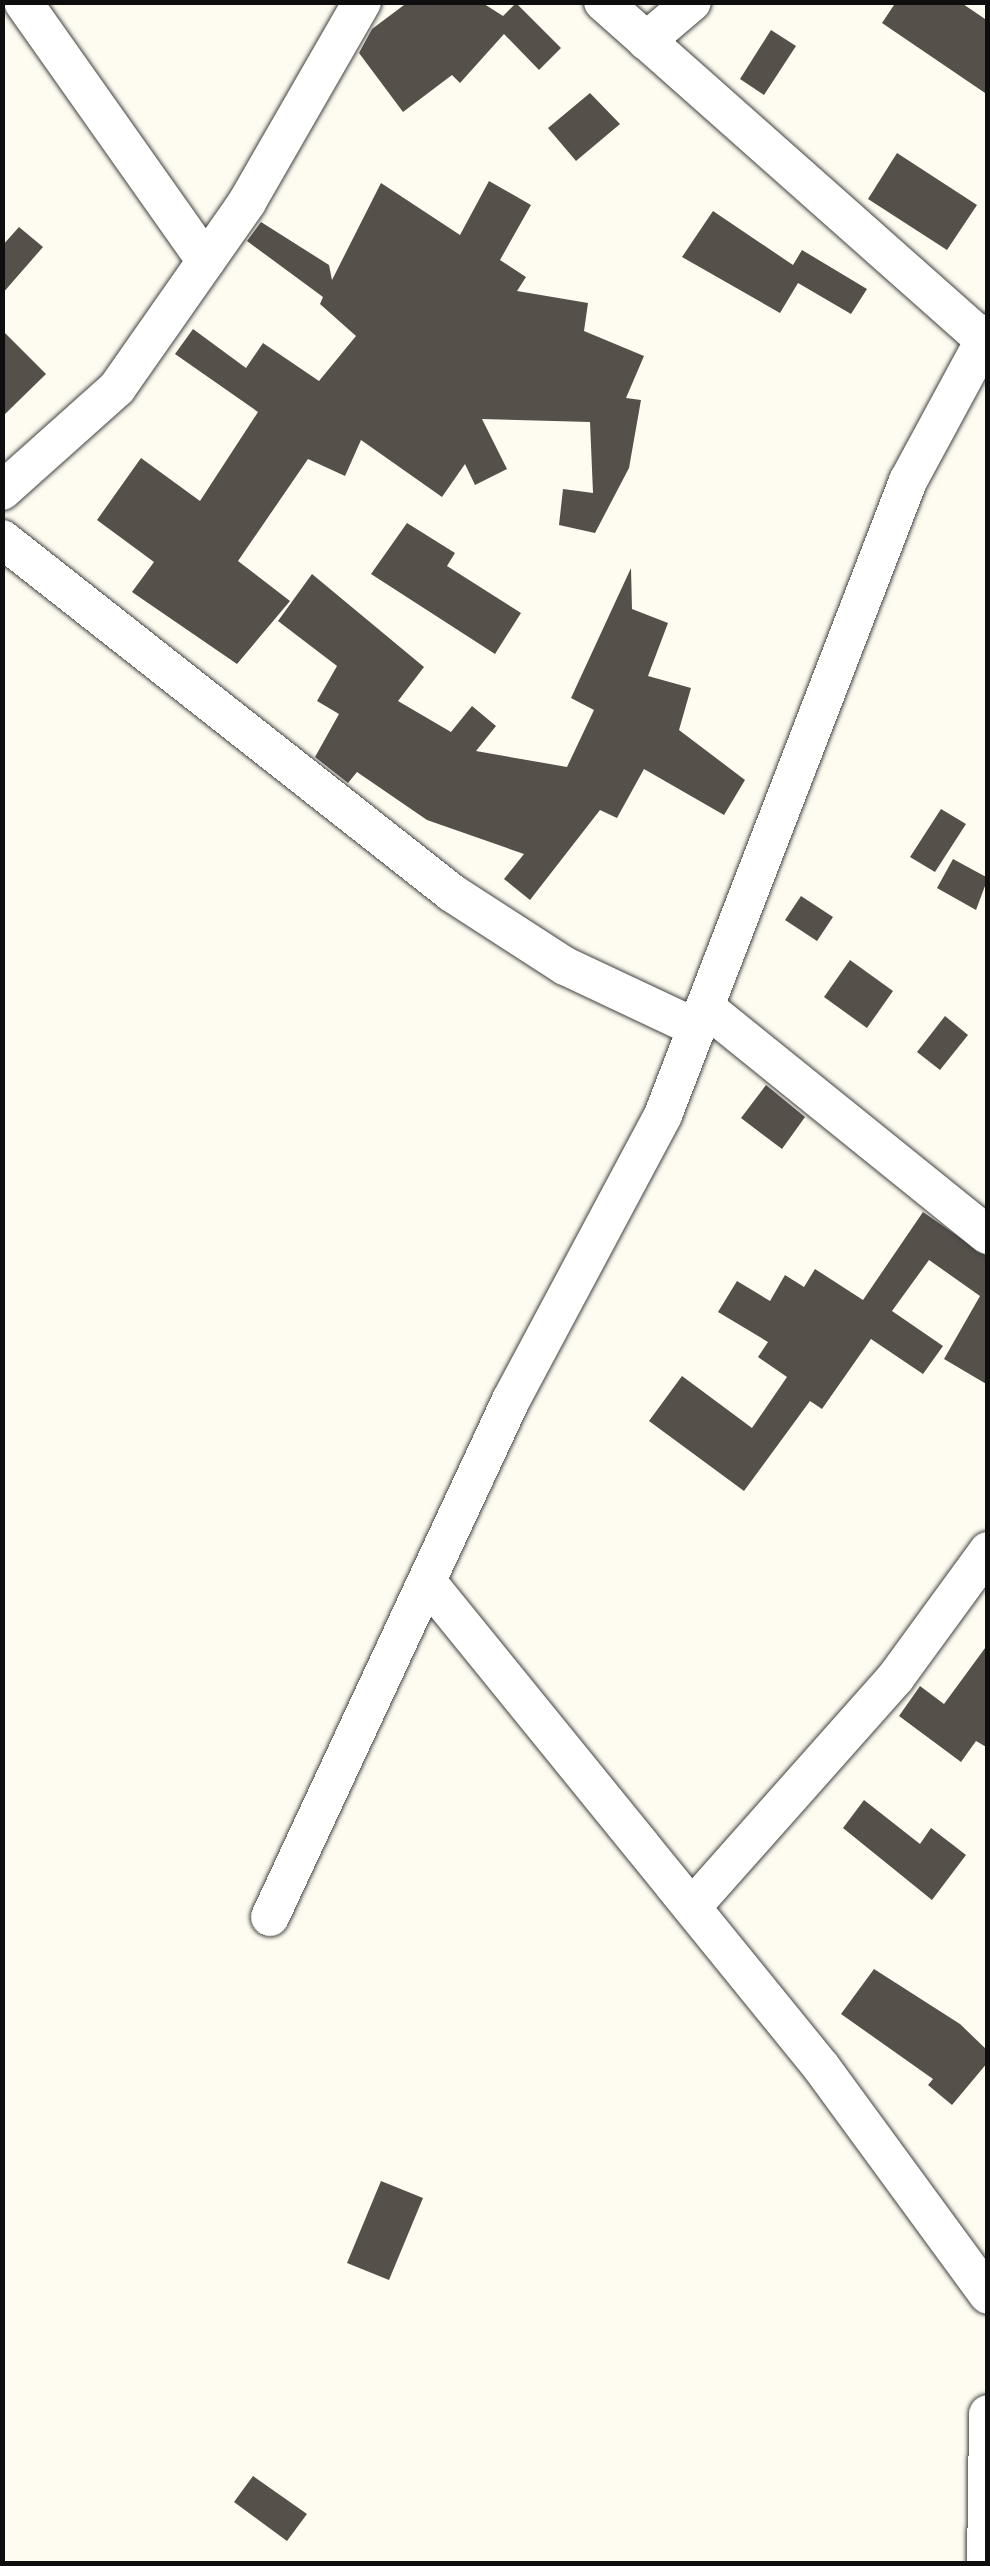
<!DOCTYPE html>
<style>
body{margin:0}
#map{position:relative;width:990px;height:2566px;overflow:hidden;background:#fefcf0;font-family:"Source Serif 4",serif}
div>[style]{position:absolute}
.building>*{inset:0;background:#56504b}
.roads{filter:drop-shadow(0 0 2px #414141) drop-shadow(0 0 2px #414141)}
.minor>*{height:38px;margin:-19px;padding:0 19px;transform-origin:19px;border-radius:19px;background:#fff}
span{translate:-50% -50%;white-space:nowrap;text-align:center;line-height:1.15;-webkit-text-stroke:10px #fff;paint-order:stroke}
.frame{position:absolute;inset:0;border:5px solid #0e0e0e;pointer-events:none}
</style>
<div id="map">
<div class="building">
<div style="clip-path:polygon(408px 2px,481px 2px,503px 16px,516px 3px,561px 48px,539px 70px,504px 34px,460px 83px,452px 75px,403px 112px,359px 53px,372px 29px)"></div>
<div style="clip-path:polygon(896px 2px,960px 2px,988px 21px,988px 95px,882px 23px)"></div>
<div style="clip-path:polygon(771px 30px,796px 46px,764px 95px,740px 79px)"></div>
<div style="clip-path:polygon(590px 93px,620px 124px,576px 161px,548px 128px)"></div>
<div style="clip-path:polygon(897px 153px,977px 205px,947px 250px,868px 199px)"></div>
<div style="clip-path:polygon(489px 181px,531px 205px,500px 260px,526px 277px,517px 291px,588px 303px,584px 331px,644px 356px,626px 398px,641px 400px,629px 468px,595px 533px,559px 525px,563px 489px,593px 493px,590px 422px,482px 419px,507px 469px,475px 485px,465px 464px,442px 497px,361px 440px,345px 476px,308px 459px,238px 561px,290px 601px,237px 664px,132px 592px,154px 562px,97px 520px,141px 458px,200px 501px,258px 412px,175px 354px,193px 329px,246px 368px,263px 343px,319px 381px,356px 336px,320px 304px,323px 297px,247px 241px,261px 222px,329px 265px,332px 280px,381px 183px,460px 235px)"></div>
<div style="clip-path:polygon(713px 211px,793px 265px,802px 250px,867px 289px,851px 314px,798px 283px,780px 313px,682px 257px)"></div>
<div style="clip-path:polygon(19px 227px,43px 247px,2px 294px,2px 246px)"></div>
<div style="clip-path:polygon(2px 330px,46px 374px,2px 417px)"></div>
<div style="clip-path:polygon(407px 523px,455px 553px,447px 566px,521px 613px,495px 654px,371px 574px)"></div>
<div style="clip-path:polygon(631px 568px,632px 609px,668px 623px,648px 676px,691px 688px,679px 730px,745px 780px,724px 815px,644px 769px,617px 818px,600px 810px,530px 900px,504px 879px,524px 854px,427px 820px,357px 772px,348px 783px,315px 757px,339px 714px,317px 701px,337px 666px,278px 621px,312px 574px,424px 667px,398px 701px,451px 732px,472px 706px,496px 726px,476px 751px,567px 767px,594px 710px,571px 698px)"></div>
<div style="clip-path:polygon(941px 809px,966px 824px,935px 872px,910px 857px)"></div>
<div style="clip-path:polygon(953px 859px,988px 878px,976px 910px,937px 888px)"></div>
<div style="clip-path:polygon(801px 896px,833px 917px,817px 941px,785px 920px)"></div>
<div style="clip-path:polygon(850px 960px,893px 991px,867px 1028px,824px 997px)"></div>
<div style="clip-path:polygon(945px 1016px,968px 1035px,940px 1070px,917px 1052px)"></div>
<div style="clip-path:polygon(766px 1085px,805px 1117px,782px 1149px,741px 1118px)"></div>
<div style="clip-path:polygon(923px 1212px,988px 1257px,988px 1385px,944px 1359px,980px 1296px,929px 1260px,892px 1311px,943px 1346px,923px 1374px,871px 1339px,822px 1409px,810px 1401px,744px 1491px,649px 1421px,682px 1376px,752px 1428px,787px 1377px,758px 1357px,768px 1342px,718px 1312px,737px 1281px,770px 1301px,785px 1275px,804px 1287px,815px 1269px,863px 1300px)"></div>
<div style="clip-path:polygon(988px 1644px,988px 1748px,976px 1741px,961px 1762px,899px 1716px,920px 1686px,944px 1704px)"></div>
<div style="clip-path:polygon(864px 1800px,920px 1844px,931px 1828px,966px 1855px,932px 1900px,843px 1828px)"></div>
<div style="clip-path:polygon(874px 1969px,960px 2024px,988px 2051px,988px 2062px,952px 2105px,928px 2085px,933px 2079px,841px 2014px)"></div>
<div style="clip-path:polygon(381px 2181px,423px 2198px,389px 2280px,347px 2263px)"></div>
<div style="clip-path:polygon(253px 2476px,307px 2514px,287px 2541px,234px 2502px)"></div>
</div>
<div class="roads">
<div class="minor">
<div style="left:23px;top:2px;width:317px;rotate:54.8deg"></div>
<div style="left:603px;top:2px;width:509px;rotate:41.58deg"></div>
<div style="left:646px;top:41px;width:60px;rotate:-40.3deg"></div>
<div style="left:2px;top:491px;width:154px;rotate:-41.8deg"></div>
<div style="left:117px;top:388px;width:227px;rotate:-55deg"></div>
<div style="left:247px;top:202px;width:231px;rotate:-60.1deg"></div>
<div style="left:2px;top:539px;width:573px;rotate:38.19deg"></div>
<div style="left:452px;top:893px;width:135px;rotate:32.9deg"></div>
<div style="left:565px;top:966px;width:146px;rotate:25.2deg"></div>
<div style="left:705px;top:1007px;width:363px;rotate:38.9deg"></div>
<div style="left:429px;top:1584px;width:623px;rotate:50.92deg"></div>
<div style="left:822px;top:2068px;width:281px;rotate:53.8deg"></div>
<div style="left:692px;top:1907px;width:307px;rotate:-48.4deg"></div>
<div style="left:896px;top:1677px;width:156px;rotate:-53.9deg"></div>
<div style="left:270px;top:1917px;width:570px;rotate:-65.01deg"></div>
<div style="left:511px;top:1400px;width:323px;rotate:-61.9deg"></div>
<div style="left:663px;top:1115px;width:680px;rotate:-68.87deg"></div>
<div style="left:908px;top:481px;width:168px;rotate:-61.6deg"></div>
<div style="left:986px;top:2564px;width:150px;rotate:-89.2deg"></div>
</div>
</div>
<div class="frame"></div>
</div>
